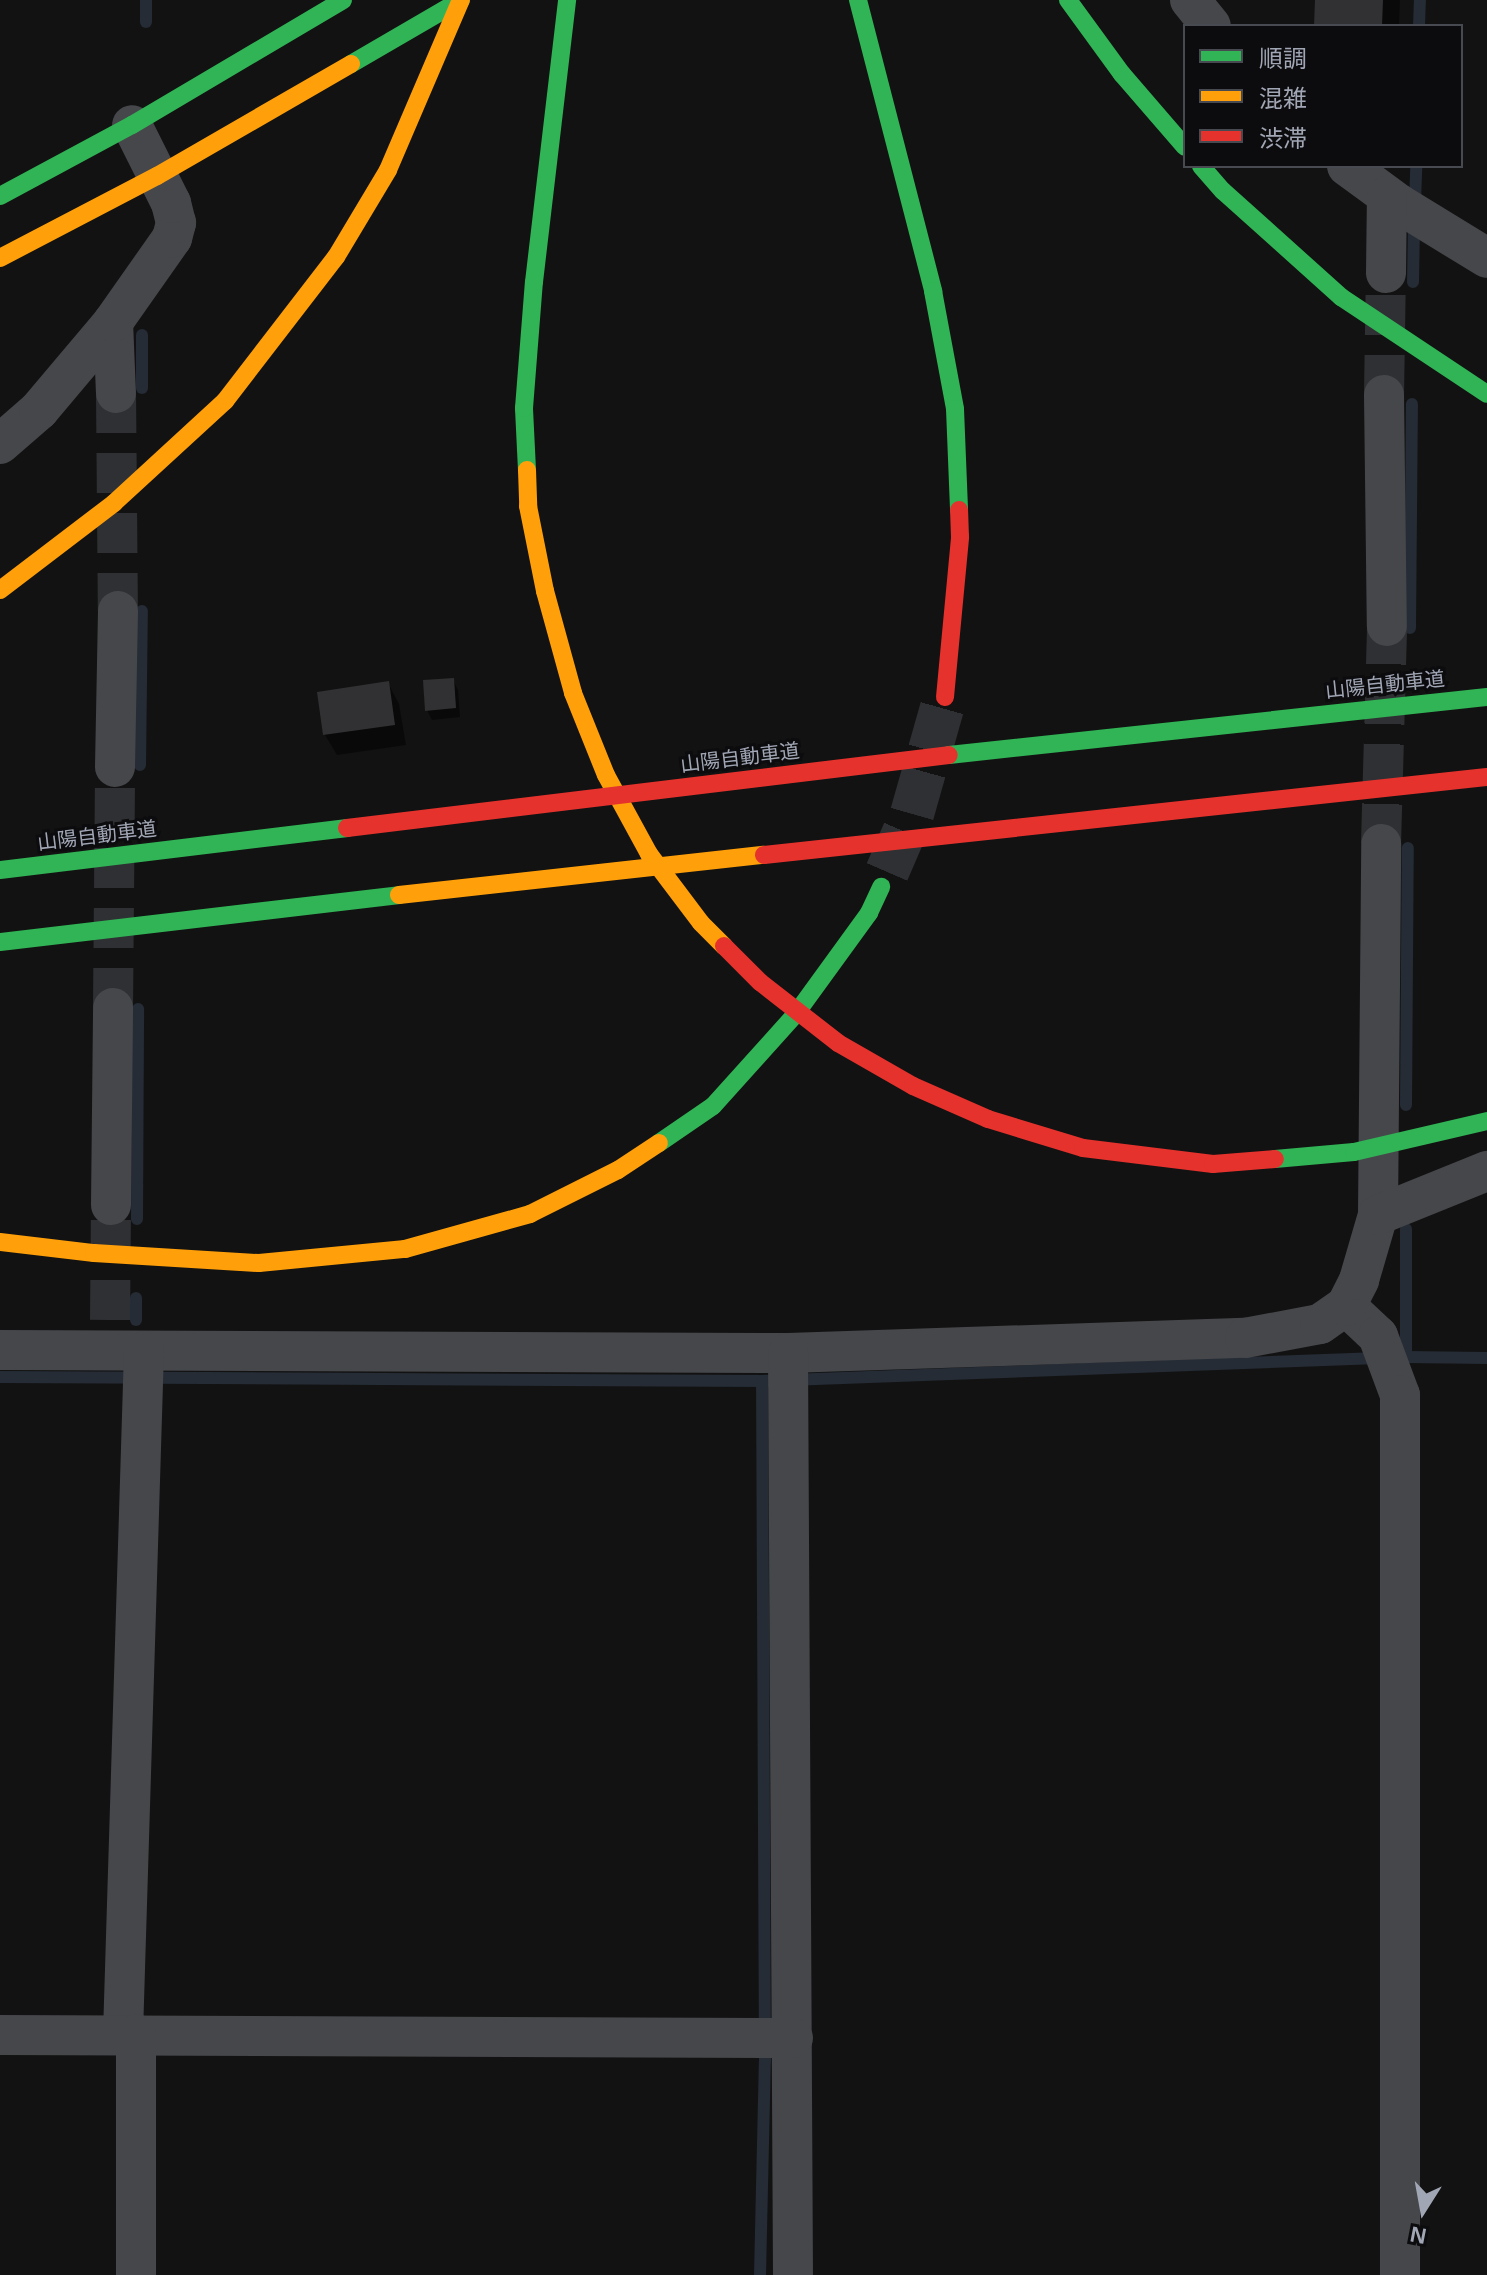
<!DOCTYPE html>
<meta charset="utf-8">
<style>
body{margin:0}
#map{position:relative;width:1487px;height:2275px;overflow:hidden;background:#121212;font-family:Arial,"Noto Sans JP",sans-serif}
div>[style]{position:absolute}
.shadow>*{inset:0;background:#0007}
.stream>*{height:12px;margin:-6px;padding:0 6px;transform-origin:6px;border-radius:6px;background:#252c35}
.building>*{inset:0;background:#313133}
.street-tunnel>*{height:40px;margin-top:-20px;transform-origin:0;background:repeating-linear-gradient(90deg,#2f3033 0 40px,transparent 0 60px)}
.highway-tunnel>*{height:44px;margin-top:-22px;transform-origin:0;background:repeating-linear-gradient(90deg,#2f3033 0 44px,transparent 0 66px)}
.street>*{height:40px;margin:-20px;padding:0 20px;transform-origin:20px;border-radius:20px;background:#46474b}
.fast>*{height:18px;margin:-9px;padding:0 9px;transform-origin:9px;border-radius:9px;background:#30b455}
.slow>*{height:18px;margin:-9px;padding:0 9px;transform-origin:9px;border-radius:9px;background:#ff9f0a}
.jam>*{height:18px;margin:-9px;padding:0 9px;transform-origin:9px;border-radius:9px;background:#e5322d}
span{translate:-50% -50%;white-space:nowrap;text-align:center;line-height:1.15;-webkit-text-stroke:6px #0c0c0e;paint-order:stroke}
.street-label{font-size:20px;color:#a1a6b5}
.legend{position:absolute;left:1183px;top:24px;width:280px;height:144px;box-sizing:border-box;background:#0c0c0e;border:2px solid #484a51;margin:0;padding:10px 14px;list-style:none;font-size:24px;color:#a1a6b5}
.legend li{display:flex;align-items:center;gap:16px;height:40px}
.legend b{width:40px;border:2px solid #484a51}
.north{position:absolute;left:1383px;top:2171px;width:80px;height:80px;-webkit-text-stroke:6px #0c0c0e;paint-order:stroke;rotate:191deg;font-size:22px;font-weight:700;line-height:32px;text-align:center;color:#a1a6b5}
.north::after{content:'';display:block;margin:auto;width:28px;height:36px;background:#a1a6b5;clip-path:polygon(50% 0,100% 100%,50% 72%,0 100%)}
</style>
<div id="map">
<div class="shadow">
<div style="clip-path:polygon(1317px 0,1400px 0,1399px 26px,1316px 26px)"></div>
<div style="clip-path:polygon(453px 680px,458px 690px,460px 717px,432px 720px,427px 710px)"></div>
<div style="clip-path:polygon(388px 683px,399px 704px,406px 745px,337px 755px,325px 735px,319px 694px)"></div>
</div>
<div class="stream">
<div style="left:146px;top:0;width:22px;rotate:90deg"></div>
<div style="left:1419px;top:26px;width:26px;rotate:-88deg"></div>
<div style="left:1415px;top:203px;width:37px;rotate:-88deg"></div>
<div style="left:1413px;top:282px;width:60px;rotate:-89deg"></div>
<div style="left:142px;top:335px;width:53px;rotate:90deg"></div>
<div style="left:1410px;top:628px;width:224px;rotate:-89.5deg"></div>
<div style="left:140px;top:765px;width:154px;rotate:-89.3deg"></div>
<div style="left:1406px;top:1105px;width:257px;rotate:-89.6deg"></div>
<div style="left:137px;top:1219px;width:210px;rotate:-89.7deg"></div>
<div style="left:136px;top:1298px;width:22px;rotate:90deg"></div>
<div style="left:1406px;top:1357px;width:128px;rotate:-90deg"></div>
<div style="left:0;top:1377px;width:762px;rotate:0.3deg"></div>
<div style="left:762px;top:1381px;width:644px;rotate:-2.13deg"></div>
<div style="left:1406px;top:1357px;width:81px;rotate:0.7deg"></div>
<div style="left:760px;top:2275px;width:214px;rotate:-88.7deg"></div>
<div style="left:765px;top:2061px;width:680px;rotate:-90.25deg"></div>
</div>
<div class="building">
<div style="clip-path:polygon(1315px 0,1383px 0,1382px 26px,1314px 26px)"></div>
<div style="clip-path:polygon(454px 678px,456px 708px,425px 711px,423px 680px)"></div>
<div style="clip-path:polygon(389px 681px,395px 725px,323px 735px,317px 692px)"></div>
</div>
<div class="street-tunnel">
<div style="left:116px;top:393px;width:218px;rotate:89.5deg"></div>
<div style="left:1384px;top:395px;width:122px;rotate:-89.1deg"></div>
<div style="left:1381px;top:844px;width:218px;rotate:-88.4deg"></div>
<div style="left:113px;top:1008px;width:241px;rotate:-89.5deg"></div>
<div style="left:110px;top:1320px;width:115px;rotate:-89.5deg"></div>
</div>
<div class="highway-tunnel">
<div style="left:887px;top:872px;width:63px;rotate:-66.7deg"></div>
<div style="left:912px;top:814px;width:122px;rotate:-74.2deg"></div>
</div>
<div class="street">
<div style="left:1190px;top:0;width:33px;rotate:51deg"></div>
<div style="left:1347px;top:166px;width:64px;rotate:36.2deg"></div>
<div style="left:1399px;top:204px;width:103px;rotate:31.5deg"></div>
<div style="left:1386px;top:273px;width:77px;rotate:-89.3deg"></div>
<div style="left:113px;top:322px;width:71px;rotate:87.6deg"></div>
<div style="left:1384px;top:395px;width:231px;rotate:89.3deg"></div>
<div style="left:0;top:444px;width:52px;rotate:-41.1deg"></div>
<div style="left:39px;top:410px;width:115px;rotate:-49.9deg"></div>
<div style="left:113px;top:322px;width:103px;rotate:-54.9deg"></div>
<div style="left:172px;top:238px;width:16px;rotate:-75deg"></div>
<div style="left:176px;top:223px;width:21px;rotate:-104deg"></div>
<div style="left:171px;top:203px;width:87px;rotate:-116.6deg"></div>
<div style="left:115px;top:767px;width:156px;rotate:-88.9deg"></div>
<div style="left:111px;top:1205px;width:197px;rotate:-89.4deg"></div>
<div style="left:1378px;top:1215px;width:371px;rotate:-89.5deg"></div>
<div style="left:1346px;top:1306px;width:44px;rotate:43.2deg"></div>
<div style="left:1378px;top:1336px;width:63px;rotate:69.6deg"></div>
<div style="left:1400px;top:1395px;width:880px;rotate:90deg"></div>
<div style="left:0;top:1350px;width:788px;rotate:0.22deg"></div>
<div style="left:788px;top:1353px;width:457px;rotate:-1.9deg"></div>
<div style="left:1245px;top:1338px;width:76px;rotate:-10.6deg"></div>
<div style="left:1320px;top:1324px;width:32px;rotate:-35deg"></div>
<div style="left:1346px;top:1306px;width:29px;rotate:-63deg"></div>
<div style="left:1359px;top:1280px;width:68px;rotate:-73.7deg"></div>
<div style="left:1378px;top:1215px;width:118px;rotate:-22deg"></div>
<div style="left:788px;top:1353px;width:922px;rotate:89.69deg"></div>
<div style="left:123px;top:2034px;width:683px;rotate:-88.24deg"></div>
<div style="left:0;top:2035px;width:793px;rotate:0.22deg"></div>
<div style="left:136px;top:2275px;width:241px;rotate:-90deg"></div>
</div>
<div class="fast">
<div style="left:858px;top:0;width:301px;rotate:75.5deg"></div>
<div style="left:933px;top:291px;width:120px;rotate:79.4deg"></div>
<div style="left:955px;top:409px;width:101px;rotate:87.7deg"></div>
<div style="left:1068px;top:0;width:92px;rotate:53.9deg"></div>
<div style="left:1122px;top:74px;width:96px;rotate:49.2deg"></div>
<div style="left:351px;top:64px;width:127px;rotate:-30.2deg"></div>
<div style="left:1201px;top:166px;width:33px;rotate:49deg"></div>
<div style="left:1223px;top:191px;width:159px;rotate:41.9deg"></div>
<div style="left:1341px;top:297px;width:175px;rotate:33.6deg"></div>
<div style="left:0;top:196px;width:150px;rotate:-28.3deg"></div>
<div style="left:132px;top:125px;width:245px;rotate:-30.6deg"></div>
<div style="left:527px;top:470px;width:62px;rotate:-92.8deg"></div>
<div style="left:524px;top:408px;width:126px;rotate:-85.5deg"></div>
<div style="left:534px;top:282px;width:284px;rotate:-83.3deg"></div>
<div style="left:949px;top:755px;width:541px;rotate:-6.15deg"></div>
<div style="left:0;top:870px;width:350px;rotate:-6.9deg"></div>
<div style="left:0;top:942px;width:402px;rotate:-6.7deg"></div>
<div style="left:659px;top:1143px;width:65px;rotate:-34.4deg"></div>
<div style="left:713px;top:1106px;width:122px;rotate:-48deg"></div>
<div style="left:795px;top:1015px;width:126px;rotate:-54deg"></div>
<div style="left:869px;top:913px;width:29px;rotate:-65deg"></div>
<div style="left:1275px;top:1159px;width:79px;rotate:-5.1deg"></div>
<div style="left:1354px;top:1152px;width:137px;rotate:-13.1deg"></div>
</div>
<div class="slow">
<div style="left:0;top:258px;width:177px;rotate:-27.6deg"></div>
<div style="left:157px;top:176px;width:224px;rotate:-30deg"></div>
<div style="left:527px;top:470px;width:36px;rotate:88deg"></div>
<div style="left:528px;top:506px;width:87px;rotate:78.7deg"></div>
<div style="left:545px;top:591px;width:106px;rotate:74.6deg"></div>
<div style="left:573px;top:693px;width:88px;rotate:68.1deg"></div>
<div style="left:606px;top:775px;width:90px;rotate:61.4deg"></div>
<div style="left:649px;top:854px;width:86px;rotate:53deg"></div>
<div style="left:701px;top:923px;width:33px;rotate:45deg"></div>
<div style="left:0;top:590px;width:143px;rotate:-37.3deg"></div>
<div style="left:114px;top:503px;width:151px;rotate:-42.6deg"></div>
<div style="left:225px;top:401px;width:182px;rotate:-52.4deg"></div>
<div style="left:336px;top:257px;width:101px;rotate:-59.1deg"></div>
<div style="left:388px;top:170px;width:185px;rotate:-66.8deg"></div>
<div style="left:399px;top:895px;width:367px;rotate:-6.3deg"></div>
<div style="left:0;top:1242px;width:95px;rotate:6.7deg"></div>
<div style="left:94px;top:1253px;width:165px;rotate:3.5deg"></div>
<div style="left:259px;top:1263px;width:147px;rotate:-5.5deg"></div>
<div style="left:405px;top:1249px;width:130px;rotate:-15.6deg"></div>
<div style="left:530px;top:1214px;width:98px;rotate:-26.6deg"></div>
<div style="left:618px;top:1170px;width:49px;rotate:-33.4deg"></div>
</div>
<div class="jam">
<div style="left:945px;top:697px;width:161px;rotate:-84.6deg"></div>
<div style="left:960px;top:537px;width:27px;rotate:-92deg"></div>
<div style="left:347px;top:828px;width:606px;rotate:-6.91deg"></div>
<div style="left:764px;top:855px;width:727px;rotate:-6.16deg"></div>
<div style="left:724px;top:946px;width:51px;rotate:45deg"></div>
<div style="left:760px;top:982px;width:99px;rotate:38deg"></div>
<div style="left:838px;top:1043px;width:86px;rotate:29.8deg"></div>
<div style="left:913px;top:1086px;width:82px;rotate:23.7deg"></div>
<div style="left:988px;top:1119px;width:99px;rotate:17deg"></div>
<div style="left:1083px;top:1148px;width:131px;rotate:7deg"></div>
<div style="left:1213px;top:1164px;width:62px;rotate:-4.6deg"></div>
</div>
<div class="street-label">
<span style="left:1385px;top:685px;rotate:-6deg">山陽自動車道</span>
<span style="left:740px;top:758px;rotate:-7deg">山陽自動車道</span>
<span style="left:97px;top:836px;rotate:-7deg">山陽自動車道</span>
</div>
<ul class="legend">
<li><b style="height:10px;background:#30b455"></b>順調</li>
<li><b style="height:10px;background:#ff9f0a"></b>混雑</li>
<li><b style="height:10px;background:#e5322d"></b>渋滞</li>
</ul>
<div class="north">N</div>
</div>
